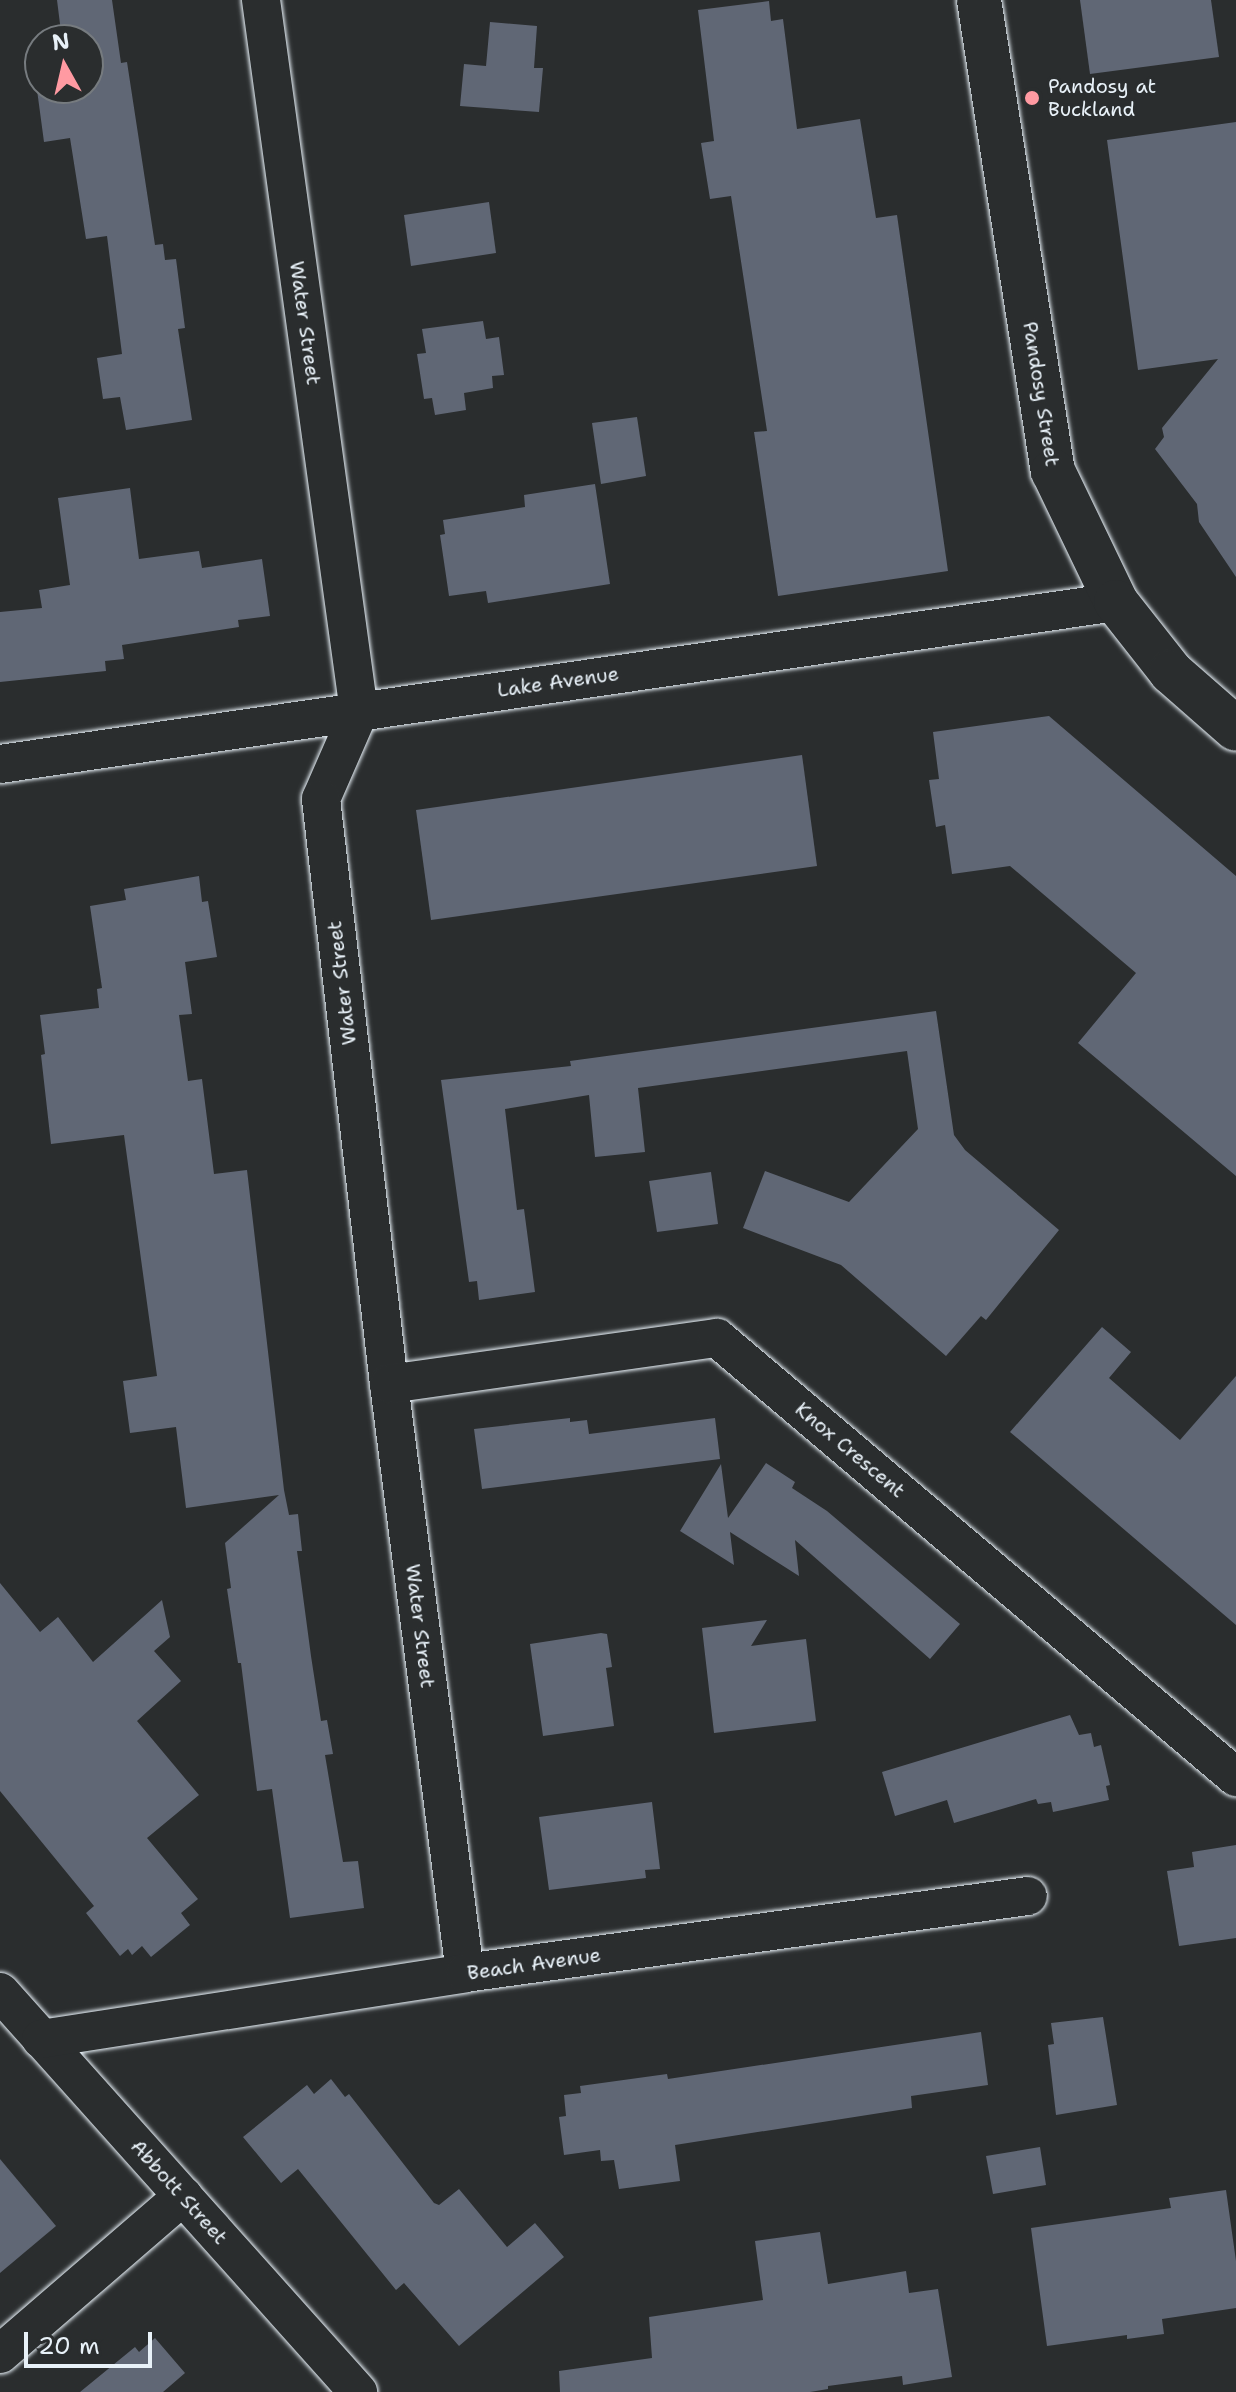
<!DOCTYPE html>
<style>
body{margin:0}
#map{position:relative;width:1236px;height:2392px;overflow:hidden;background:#2a2d2e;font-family:"Shantell Sans",sans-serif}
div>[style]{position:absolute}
.building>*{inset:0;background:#606775}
.roads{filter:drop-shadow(0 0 2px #e8f1f8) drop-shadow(0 0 2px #e8f1f8)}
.street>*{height:38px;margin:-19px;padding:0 19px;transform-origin:19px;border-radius:19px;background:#2a2d2e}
.secondary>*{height:44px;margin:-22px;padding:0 22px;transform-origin:22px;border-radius:22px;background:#2a2d2e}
.dots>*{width:22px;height:22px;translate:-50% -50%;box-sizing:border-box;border:4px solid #2a2d2e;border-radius:50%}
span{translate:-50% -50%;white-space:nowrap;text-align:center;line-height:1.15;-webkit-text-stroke:6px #2a2d2e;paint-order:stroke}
.poi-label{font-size:20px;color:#e8f1f8}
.left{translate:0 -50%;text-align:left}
.street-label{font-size:20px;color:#e8f1f8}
.north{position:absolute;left:24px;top:24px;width:80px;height:80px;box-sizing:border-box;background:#2a2d2e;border:2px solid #767b7f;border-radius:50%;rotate:352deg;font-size:22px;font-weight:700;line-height:32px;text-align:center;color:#e8f1f8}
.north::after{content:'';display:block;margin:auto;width:28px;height:36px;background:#ff9aa2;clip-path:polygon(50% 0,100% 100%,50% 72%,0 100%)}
.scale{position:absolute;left:24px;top:2332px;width:128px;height:36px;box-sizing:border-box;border:4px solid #e8f1f8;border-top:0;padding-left:10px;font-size:24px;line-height:28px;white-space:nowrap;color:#e8f1f8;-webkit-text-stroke:6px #2a2d2e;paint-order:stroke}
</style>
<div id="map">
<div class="building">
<div style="clip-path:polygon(57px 0,112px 0,121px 63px,127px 62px,155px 245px,163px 244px,165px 260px,176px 259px,185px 328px,178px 329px,192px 420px,126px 430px,120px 397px,103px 399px,97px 358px,122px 354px,107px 236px,86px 239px,70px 138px,44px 142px,35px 75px,40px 74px,40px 88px,88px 88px,88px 40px,62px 40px)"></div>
<div style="clip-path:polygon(1080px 0,1211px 0,1219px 57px,1090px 74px)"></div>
<div style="clip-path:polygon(769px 1px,771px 21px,783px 19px,797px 129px,860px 119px,876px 218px,897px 215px,948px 571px,778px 596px,754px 432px,767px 431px,731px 196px,710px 199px,701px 143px,714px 141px,698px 10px)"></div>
<div style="clip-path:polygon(490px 22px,537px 26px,534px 68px,543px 68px,539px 112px,460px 106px,464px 64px,486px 66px)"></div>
<div style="clip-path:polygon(1236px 122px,1236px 577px,1199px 522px,1197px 504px,1155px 449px,1164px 437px,1162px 428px,1218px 359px,1138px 370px,1107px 140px)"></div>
<div style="clip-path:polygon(489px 202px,496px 253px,411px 266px,404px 215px)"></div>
<div style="clip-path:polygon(483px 321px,486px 339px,499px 337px,504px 375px,492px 376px,493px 388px,464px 393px,466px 410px,435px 415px,432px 398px,424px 399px,417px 354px,426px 353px,422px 329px)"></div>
<div style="clip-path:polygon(637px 417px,646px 476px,601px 484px,592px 423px)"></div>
<div style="clip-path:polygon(595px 484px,610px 584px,488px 603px,486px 591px,449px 596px,440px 535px,445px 534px,443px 520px,525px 507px,524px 495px)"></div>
<div style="clip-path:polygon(130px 488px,139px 559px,199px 551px,202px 568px,262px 559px,270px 616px,238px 620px,239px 627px,122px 645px,124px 659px,105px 661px,106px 671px,0 682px,0 612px,42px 608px,39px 590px,70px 585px,58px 498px)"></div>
<div style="clip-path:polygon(1049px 716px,1236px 876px,1236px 1176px,1078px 1043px,1136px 973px,1010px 866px,952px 874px,945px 825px,936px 827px,929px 780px,939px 779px,933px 732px)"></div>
<div style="clip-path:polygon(802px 755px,817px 866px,431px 920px,416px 810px)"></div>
<div style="clip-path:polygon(199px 876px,202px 902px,208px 901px,217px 957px,185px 962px,192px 1014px,179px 1015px,188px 1081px,202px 1079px,214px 1174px,247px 1170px,284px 1490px,289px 1515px,298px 1514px,302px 1551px,297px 1551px,311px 1656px,321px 1721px,327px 1720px,333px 1754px,325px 1755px,343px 1862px,358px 1861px,364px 1908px,290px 1918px,272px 1789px,257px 1791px,241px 1663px,238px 1663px,227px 1589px,231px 1588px,225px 1543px,279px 1495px,186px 1508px,176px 1427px,130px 1433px,123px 1381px,157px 1376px,124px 1135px,51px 1144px,41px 1055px,45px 1054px,40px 1015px,99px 1008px,97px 989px,102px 988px,90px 906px,126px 900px,124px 889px)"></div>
<div style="clip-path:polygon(936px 1011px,954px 1135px,965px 1150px,1059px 1230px,986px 1320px,981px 1316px,946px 1356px,841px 1265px,743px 1228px,765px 1171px,849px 1202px,918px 1129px,907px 1051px,638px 1088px,645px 1152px,595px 1157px,589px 1095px,505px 1109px,517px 1210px,524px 1209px,535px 1292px,479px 1300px,477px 1281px,469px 1282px,441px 1080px,571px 1066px,570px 1061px)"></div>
<div style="clip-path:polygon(711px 1172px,718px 1224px,657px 1232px,649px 1181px)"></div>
<div style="clip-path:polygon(1102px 1327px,1131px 1352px,1109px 1378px,1180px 1440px,1236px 1376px,1236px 1625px,1010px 1432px)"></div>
<div style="clip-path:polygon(570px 1418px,570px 1422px,587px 1420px,589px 1434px,715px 1418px,720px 1459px,482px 1489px,474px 1429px)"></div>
<div style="clip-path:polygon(766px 1463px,795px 1482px,792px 1488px,827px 1511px,960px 1624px,930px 1659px,795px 1540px,799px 1576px,730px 1532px,734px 1565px,680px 1531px,721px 1464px,728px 1518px)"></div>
<div style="clip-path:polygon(0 1583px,40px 1632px,58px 1617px,93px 1662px,162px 1600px,170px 1637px,154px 1651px,181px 1681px,137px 1721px,199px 1795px,147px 1838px,198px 1899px,181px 1913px,190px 1925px,151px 1957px,142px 1946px,132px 1955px,128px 1949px,120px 1956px,86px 1913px,94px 1906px,0 1791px)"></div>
<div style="clip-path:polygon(767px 1620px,751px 1646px,806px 1639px,816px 1721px,714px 1733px,702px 1628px)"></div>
<div style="clip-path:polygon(601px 1633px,607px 1634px,612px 1667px,606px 1668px,614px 1726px,543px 1736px,530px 1644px)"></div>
<div style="clip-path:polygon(1070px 1715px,1079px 1735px,1091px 1733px,1094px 1747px,1101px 1745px,1110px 1785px,1106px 1786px,1109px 1800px,1053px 1812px,1051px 1802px,1038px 1804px,1036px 1799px,954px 1823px,947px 1800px,895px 1816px,882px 1772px)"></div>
<div style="clip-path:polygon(652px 1802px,660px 1869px,645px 1870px,646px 1878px,549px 1890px,539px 1817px)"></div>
<div style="clip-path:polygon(1236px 1845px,1236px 1938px,1179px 1946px,1167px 1871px,1194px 1867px,1192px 1852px)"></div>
<div style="clip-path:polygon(1103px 2017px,1117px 2105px,1056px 2115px,1048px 2045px,1054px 2044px,1051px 2023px)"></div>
<div style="clip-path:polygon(981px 2032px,988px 2085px,911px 2096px,912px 2108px,675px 2145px,680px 2181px,619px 2189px,614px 2160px,601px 2161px,600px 2150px,564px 2155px,559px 2117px,566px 2116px,564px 2095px,581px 2093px,580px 2086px,667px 2074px,668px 2079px)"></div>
<div style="clip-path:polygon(331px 2079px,345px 2097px,349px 2094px,434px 2203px,439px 2205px,459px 2189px,507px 2247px,535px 2223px,564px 2257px,459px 2346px,404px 2283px,396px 2290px,298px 2169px,281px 2183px,243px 2137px,307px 2085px,314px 2094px)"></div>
<div style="clip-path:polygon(1040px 2147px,1046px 2185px,993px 2194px,986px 2156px)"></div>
<div style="clip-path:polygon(0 2159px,56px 2226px,0 2273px)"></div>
<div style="clip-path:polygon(1226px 2190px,1236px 2261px,1236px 2308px,1162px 2319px,1164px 2334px,1127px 2339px,1127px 2335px,1047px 2346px,1031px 2228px,1171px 2208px,1169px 2198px)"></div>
<div style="clip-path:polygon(820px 2232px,828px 2284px,906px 2271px,909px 2293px,938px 2289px,952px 2377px,903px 2385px,902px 2376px,828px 2386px,828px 2389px,810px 2392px,560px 2392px,559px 2371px,652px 2358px,649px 2317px,763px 2300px,755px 2241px)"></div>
<div style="clip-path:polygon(155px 2338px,185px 2373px,163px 2392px,80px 2392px,135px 2347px,139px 2352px)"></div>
</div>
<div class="roads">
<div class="street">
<div style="left:261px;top:0;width:719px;rotate:82.16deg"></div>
<div style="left:359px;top:712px;width:95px;rotate:113.6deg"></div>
<div style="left:321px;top:799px;width:589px;rotate:83.37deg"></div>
<div style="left:389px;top:1384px;width:594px;rotate:82.65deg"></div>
<div style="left:0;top:764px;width:1128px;rotate:-8.26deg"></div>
<div style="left:389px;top:1384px;width:331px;rotate:-8deg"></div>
<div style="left:717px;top:1338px;width:680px;rotate:40.23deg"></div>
<div style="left:0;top:1992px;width:537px;rotate:48.17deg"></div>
<div style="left:41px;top:2039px;width:429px;rotate:-8.8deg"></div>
<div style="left:465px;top:1973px;width:568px;rotate:-7.79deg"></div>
<div style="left:0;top:2354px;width:242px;rotate:-40.8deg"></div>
</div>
<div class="secondary">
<div style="left:979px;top:0;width:477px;rotate:81.1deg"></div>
<div style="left:1053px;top:471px;width:145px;rotate:64.3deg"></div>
<div style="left:1116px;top:602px;width:89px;rotate:51.8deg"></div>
<div style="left:1171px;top:672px;width:86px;rotate:41.2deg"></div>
</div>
</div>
<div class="dots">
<div style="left:1032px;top:98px;background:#ff9aa2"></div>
</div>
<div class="poi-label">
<span class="left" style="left:1048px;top:98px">Pandosy at<br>Buckland</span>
</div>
<div class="street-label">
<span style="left:305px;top:323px;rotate:82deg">Water Street</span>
<span style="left:1041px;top:394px;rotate:81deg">Pandosy Street</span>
<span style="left:558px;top:682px;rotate:-8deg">Lake Avenue</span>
<span style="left:342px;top:983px;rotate:-97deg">Water Street</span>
<span style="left:850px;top:1450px;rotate:40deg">Knox Crescent</span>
<span style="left:420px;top:1626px;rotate:83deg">Water Street</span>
<span style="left:534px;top:1964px;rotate:-8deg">Beach Avenue</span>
<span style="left:179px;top:2192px;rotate:48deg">Abbott Street</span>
</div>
<div class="north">N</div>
<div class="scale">20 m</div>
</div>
